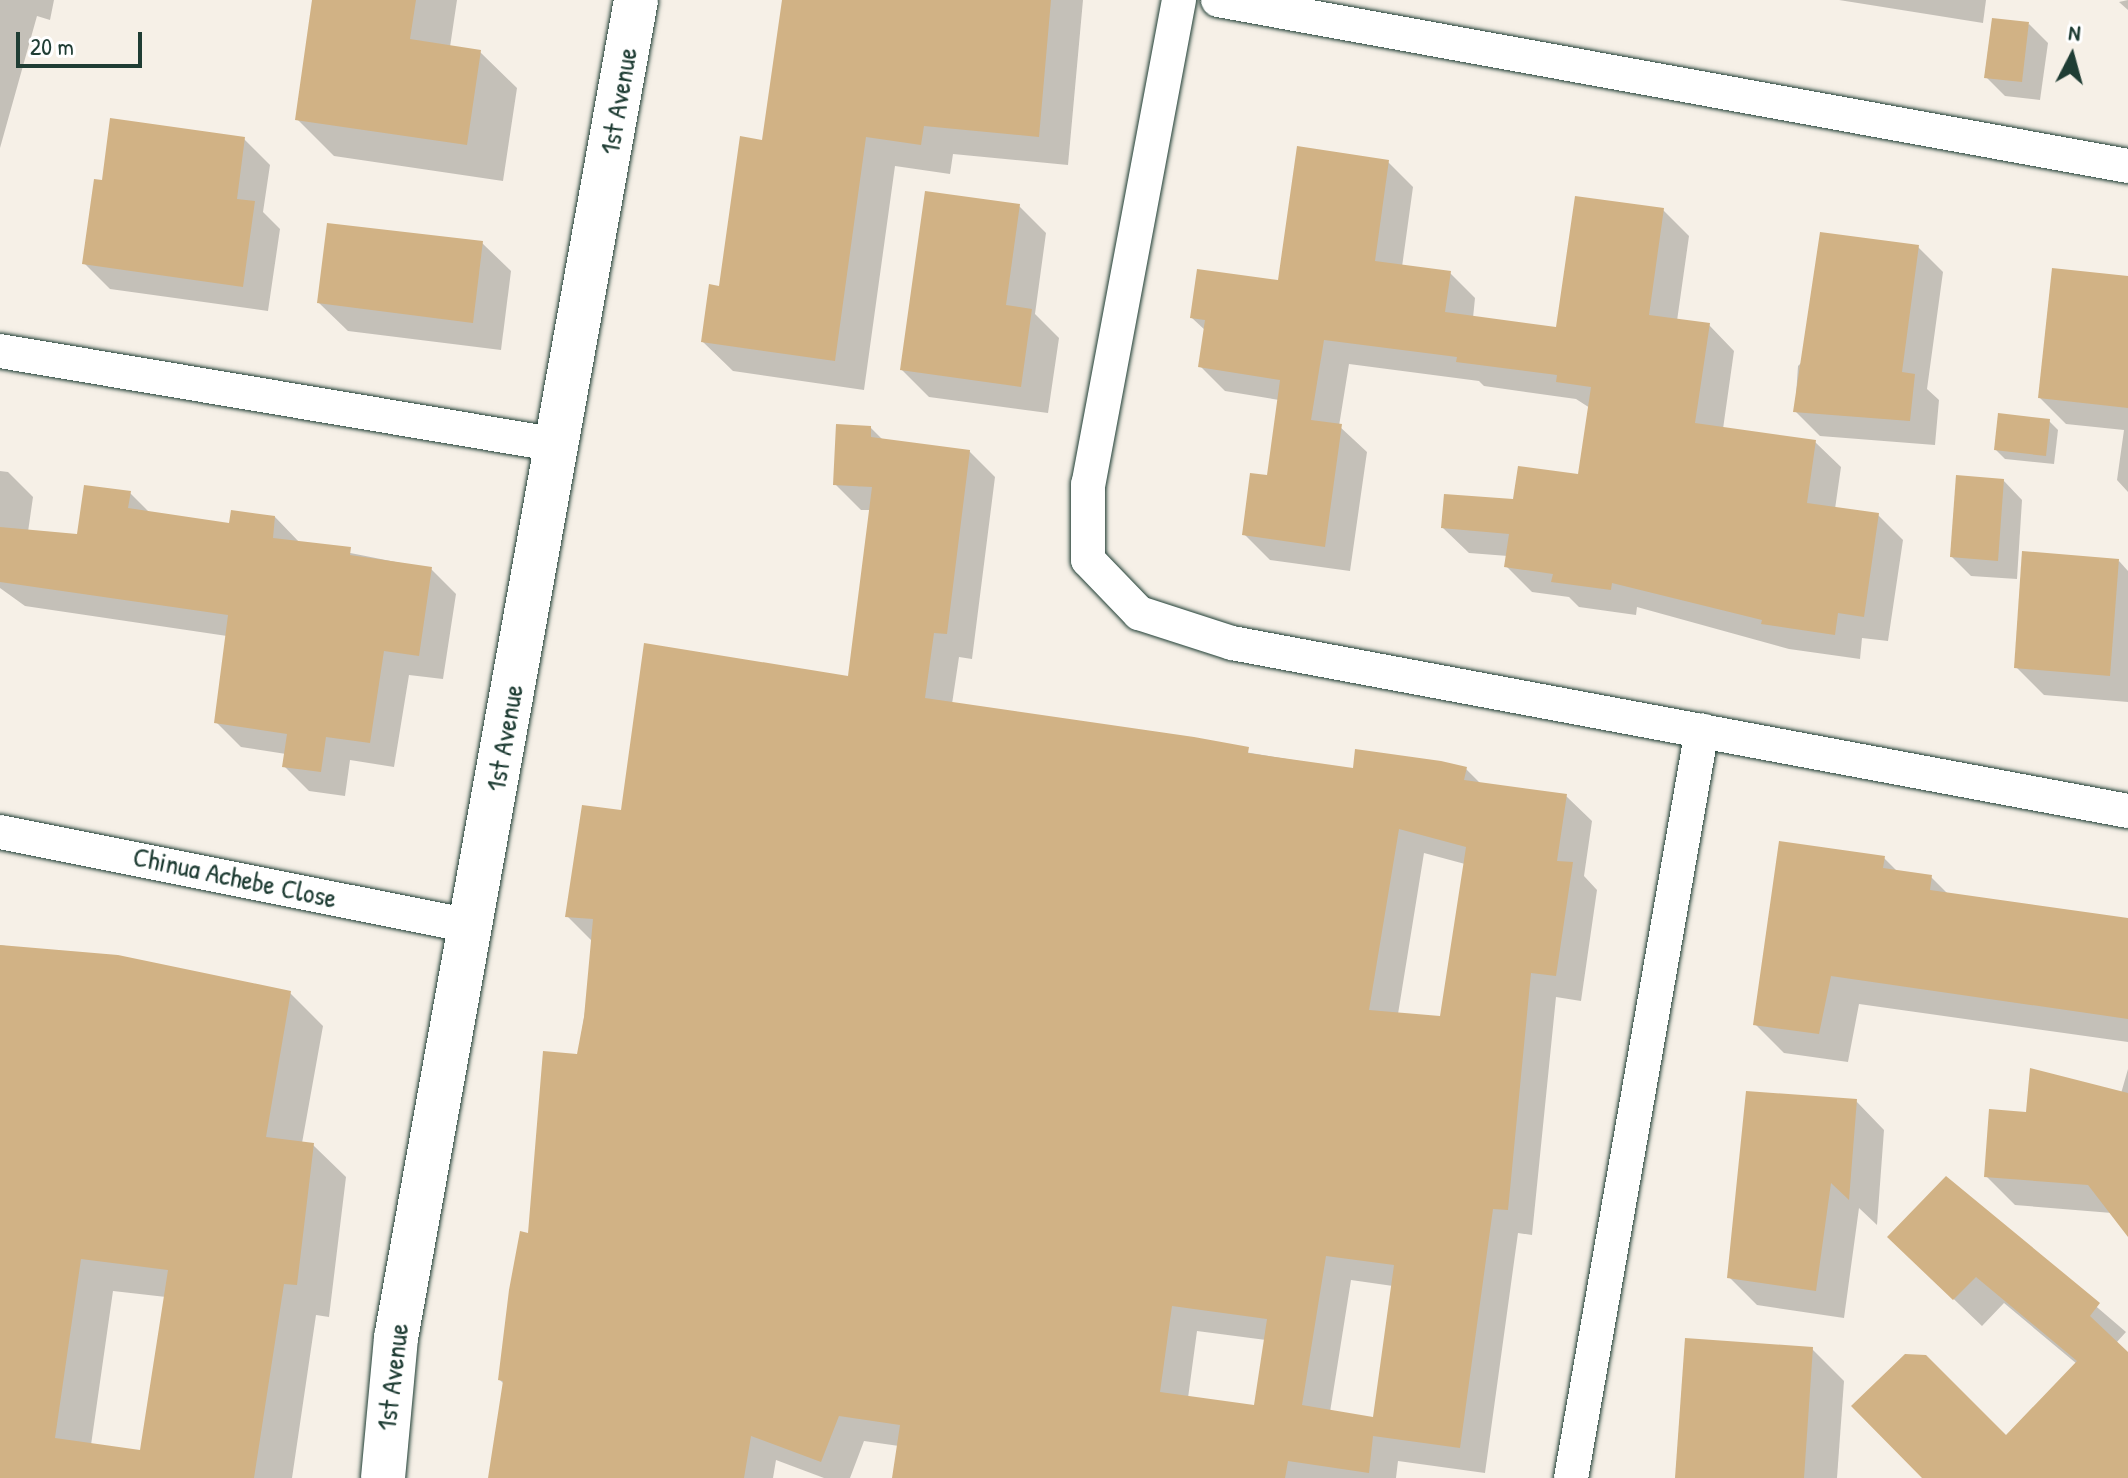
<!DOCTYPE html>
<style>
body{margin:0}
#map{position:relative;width:2128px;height:1478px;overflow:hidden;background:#f6f0e7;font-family:"Patrick Hand",sans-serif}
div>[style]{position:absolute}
.shadow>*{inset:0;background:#0003}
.building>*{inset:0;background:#d1b285}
.roads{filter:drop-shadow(0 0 2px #1f3d34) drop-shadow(0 0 2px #1f3d34)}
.street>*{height:34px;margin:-17px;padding:0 17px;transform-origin:17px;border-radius:17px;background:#fff}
.secondary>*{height:44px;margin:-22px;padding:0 22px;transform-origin:22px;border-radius:22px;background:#fff}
span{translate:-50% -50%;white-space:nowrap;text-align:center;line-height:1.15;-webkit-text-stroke:6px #fff;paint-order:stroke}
.street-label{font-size:28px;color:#1f3d34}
.north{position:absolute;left:2032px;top:16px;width:80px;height:80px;-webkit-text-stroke:6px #fff;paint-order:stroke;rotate:6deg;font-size:22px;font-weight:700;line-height:32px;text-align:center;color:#1f3d34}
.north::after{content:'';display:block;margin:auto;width:28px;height:36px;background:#1f3d34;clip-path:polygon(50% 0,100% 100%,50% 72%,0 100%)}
.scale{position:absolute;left:16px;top:32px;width:126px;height:36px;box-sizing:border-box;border:4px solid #1f3d34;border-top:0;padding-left:10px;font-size:24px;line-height:28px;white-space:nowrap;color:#1f3d34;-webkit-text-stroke:6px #fff;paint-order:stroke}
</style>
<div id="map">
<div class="shadow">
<div style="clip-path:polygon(0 0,54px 0,50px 20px,37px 16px,0 148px)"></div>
<div style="clip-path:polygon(314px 0,457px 0,450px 47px,480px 52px,517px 88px,503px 181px,334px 156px,297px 119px)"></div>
<div style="clip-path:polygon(784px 0,1083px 0,1068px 165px,953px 154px,950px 174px,895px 166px,864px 390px,733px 371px,703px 342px,763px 142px)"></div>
<div style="clip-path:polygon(1839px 0,1986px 0,1983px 23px)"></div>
<div style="clip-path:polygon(2128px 0,2128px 10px,2119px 2px)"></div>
<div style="clip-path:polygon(2029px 24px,2048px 43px,2040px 100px,2005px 96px,1986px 77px)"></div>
<div style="clip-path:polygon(244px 139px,270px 165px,263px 212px,280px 229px,268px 311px,110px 289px,84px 263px,104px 182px)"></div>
<div style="clip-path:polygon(1388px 162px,1413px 187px,1402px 267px,1450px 273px,1475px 298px,1473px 318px,1558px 329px,1663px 210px,1689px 236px,1677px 321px,1709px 325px,1734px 351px,1723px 429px,1815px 442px,1841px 467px,1835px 509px,1878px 515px,1903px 540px,1888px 641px,1862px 638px,1860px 659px,1789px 649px,1637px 607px,1636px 615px,1579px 607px,1569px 597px,1532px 592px,1506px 566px,1508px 556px,1469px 553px,1443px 528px,1580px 476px,1590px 408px,1576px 399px,1484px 386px,1479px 381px,1349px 364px,1339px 426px,1367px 452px,1350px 571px,1270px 560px,1245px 535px,1269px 477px,1279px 400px,1225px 391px,1200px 366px,1206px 331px,1192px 318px,1279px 282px)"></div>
<div style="clip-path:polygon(1019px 206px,1046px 233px,1035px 314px,1059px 338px,1048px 413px,929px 397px,902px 370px)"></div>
<div style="clip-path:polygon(482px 243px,511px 271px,501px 350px,348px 331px,319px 303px)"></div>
<div style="clip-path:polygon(1918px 247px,1943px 272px,1927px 389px,1939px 400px,1935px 445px,1820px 436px,1795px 411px,1798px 366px)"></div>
<div style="clip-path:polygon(2128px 278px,2128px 492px,2117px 480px,2124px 430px,2066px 424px,2040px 398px)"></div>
<div style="clip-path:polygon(2049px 421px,2058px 430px,2054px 464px,2005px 459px,1996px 450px)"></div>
<div style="clip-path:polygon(evenodd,871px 428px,883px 440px,969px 451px,995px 477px,972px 659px,959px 657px,952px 704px,1354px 770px,1466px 769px,1481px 784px,1566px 796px,1592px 821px,1584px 876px,1597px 890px,1581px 1001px,1556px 997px,1532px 1235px,1518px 1233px,1485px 1473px,1398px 1461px,1396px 1478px,893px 1478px,899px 1446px,864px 1441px,850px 1478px,824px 1478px,776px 1460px,773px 1478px,490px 1478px,505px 1385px,500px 1380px,530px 1235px,578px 1056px,589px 986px,593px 942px,567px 916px,584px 807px,623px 813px,850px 678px,871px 510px,861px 510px,835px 484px,871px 428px,1424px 853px,1465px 864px,1442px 1019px,1398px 1014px,1424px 853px,871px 428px,1351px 1280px,1393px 1286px,1374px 1419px,1330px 1412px,1351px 1280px,871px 428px,1197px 1331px,1266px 1340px,1255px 1407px,1188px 1398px,1197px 1331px)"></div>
<div style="clip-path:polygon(0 471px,8px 472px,33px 497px,28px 532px,79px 536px,130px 493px,150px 513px,231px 525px,275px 517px,300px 543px,431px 569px,456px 594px,443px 679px,409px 675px,394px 767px,350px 760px,345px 796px,309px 791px,284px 766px,286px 754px,241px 747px,216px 722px,227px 636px,25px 606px,0 588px)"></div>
<div style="clip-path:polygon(2003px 480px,2022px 500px,2017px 579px,1971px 576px,1952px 557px)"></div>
<div style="clip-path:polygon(2119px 561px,2128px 571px,2128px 702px,2044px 695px,2016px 667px)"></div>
<div style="clip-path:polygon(1884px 858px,1898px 872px,1931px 877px,1949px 895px,2128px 920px,2128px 1042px,1859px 1004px,1848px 1062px,1784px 1053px,1755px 1024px)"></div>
<div style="clip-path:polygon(evenodd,0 945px,290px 993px,323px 1026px,302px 1143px,313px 1145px,346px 1177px,329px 1317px,316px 1315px,292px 1478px,0 1478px,0 945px,113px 1291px,166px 1297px,141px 1453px,91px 1445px,113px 1291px)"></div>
<div style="clip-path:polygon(2128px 1069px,2128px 1234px,2112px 1213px,2015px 1205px,1986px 1176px,2028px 1114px,2120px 1097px)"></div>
<div style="clip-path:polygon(1856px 1101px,1884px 1130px,1877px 1225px,1859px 1208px,1844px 1318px,1757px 1305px,1729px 1277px)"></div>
<div style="clip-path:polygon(1946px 1178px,2126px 1332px,2116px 1343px,2128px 1355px,2128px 1478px,1925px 1478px,2006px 1438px,2077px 1364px,2004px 1303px,1982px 1326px,1917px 1264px)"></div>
<div style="clip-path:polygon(1812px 1349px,1844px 1381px,1837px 1478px,1677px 1478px)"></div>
</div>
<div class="building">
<div style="clip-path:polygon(312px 0,416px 0,410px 39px,481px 50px,467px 145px,295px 120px)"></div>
<div style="clip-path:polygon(782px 0,1051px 0,1039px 137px,924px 126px,921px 145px,866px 137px,835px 361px,701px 342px,709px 284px,719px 286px,740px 136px,762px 140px)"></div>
<div style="clip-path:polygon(1992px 18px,2029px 22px,2022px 82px,1984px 78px)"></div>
<div style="clip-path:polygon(110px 118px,245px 137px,237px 199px,255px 201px,243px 287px,82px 264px,94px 179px,102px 180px)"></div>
<div style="clip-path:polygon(1297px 146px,1389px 160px,1375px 261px,1451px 271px,1445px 312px,1556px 327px,1575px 196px,1664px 208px,1649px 315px,1710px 323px,1695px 423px,1816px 440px,1807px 503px,1879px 513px,1864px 617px,1838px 613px,1835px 635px,1761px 624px,1762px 620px,1612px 583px,1611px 590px,1551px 582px,1553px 574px,1504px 567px,1509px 534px,1441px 528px,1444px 494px,1513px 499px,1518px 466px,1578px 474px,1591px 387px,1556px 382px,1557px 375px,1456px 362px,1457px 357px,1324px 340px,1311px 420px,1342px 424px,1325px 547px,1242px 535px,1250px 473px,1267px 475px,1280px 380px,1198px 367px,1205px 320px,1190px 318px,1197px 269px,1278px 280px)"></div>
<div style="clip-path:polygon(925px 191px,1020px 204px,1006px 305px,1032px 309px,1021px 387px,900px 370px)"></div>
<div style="clip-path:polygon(327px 223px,483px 241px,473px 323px,317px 303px)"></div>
<div style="clip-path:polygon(1820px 232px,1919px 245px,1902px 372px,1915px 374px,1910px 421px,1793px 412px)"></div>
<div style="clip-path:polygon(2052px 268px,2128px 276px,2128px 408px,2038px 398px)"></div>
<div style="clip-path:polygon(1998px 413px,2050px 419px,2046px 456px,1994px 450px)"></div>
<div style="clip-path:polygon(evenodd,836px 424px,871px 426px,871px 437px,970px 450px,947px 634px,934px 633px,925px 698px,1194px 737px,1249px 747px,1248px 753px,1353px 768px,1355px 749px,1441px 761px,1467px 767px,1464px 780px,1567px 794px,1557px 861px,1573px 862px,1556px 976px,1531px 973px,1508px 1210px,1493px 1209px,1460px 1448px,1373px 1436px,1369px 1473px,1288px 1461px,1285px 1478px,892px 1478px,900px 1425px,839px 1416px,821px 1462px,751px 1436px,744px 1478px,488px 1478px,503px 1381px,498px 1380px,509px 1290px,520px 1231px,528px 1233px,543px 1051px,577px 1054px,584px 1017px,593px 919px,565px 917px,582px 805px,621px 810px,644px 643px,848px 676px,872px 487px,833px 485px,836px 424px,1399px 829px,1466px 847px,1440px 1016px,1369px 1010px,1399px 829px,836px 424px,1326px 1256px,1394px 1265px,1373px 1417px,1302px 1405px,1326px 1256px,836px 424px,1172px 1306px,1267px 1319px,1254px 1405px,1160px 1392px,1172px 1306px)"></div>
<div style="clip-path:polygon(1956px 475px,2004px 479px,1998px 561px,1950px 557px)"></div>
<div style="clip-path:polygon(84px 485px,131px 491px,128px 508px,229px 523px,231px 510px,275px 516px,273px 538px,351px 547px,350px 555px,432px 567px,419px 656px,384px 651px,370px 743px,326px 737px,321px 772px,282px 767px,287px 734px,214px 723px,228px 615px,0 582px,0 527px,77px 534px)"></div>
<div style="clip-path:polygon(2022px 551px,2119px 559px,2110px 676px,2014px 668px)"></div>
<div style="clip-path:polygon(1779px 841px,1885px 856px,1883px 868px,1932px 875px,1930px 890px,2128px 918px,2128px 1019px,1831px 976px,1819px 1034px,1753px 1025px)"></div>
<div style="clip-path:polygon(evenodd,0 945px,118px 955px,291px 991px,266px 1137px,314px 1143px,297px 1285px,284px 1284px,254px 1478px,0 1478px,0 945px,81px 1259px,168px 1270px,140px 1450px,55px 1438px,81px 1259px)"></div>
<div style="clip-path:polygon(2030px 1068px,2128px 1093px,2128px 1237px,2088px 1185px,1984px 1177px,1989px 1109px,2026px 1112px)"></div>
<div style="clip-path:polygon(1746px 1091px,1857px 1099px,1849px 1200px,1831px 1183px,1816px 1291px,1727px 1278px)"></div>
<div style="clip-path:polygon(1946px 1176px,2100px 1303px,2090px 1316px,2128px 1352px,2128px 1478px,1922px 1478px,1851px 1406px,1905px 1354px,1926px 1355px,2006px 1435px,2077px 1361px,1976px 1277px,1953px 1300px,1887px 1237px)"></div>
<div style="clip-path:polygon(1685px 1338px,1813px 1347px,1804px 1478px,1675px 1478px)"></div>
</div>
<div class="roads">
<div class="street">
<div style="left:1179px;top:0;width:492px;rotate:100.6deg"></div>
<div style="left:1088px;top:484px;width:76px;rotate:90deg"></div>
<div style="left:1088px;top:560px;width:74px;rotate:46.1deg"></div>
<div style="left:1139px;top:613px;width:98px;rotate:17.9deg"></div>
<div style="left:1232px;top:643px;width:912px;rotate:10.62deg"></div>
<div style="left:1218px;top:0;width:925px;rotate:10.34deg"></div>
<div style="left:0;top:351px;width:566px;rotate:9.56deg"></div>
<div style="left:0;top:832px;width:479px;rotate:11.3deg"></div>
<div style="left:1571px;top:1478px;width:759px;rotate:-80.07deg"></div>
</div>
<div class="secondary">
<div style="left:383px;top:1478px;width:141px;rotate:-84.7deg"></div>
<div style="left:396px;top:1338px;width:1359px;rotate:-79.83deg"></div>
</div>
</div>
<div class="street-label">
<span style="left:618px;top:101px;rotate:-80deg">1st Avenue</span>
<span style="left:504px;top:738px;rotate:-80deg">1st Avenue</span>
<span style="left:235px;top:877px;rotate:12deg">Chinua Achebe Close</span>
<span style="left:392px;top:1377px;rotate:-83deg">1st Avenue</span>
</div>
<div class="north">N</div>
<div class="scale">20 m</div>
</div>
